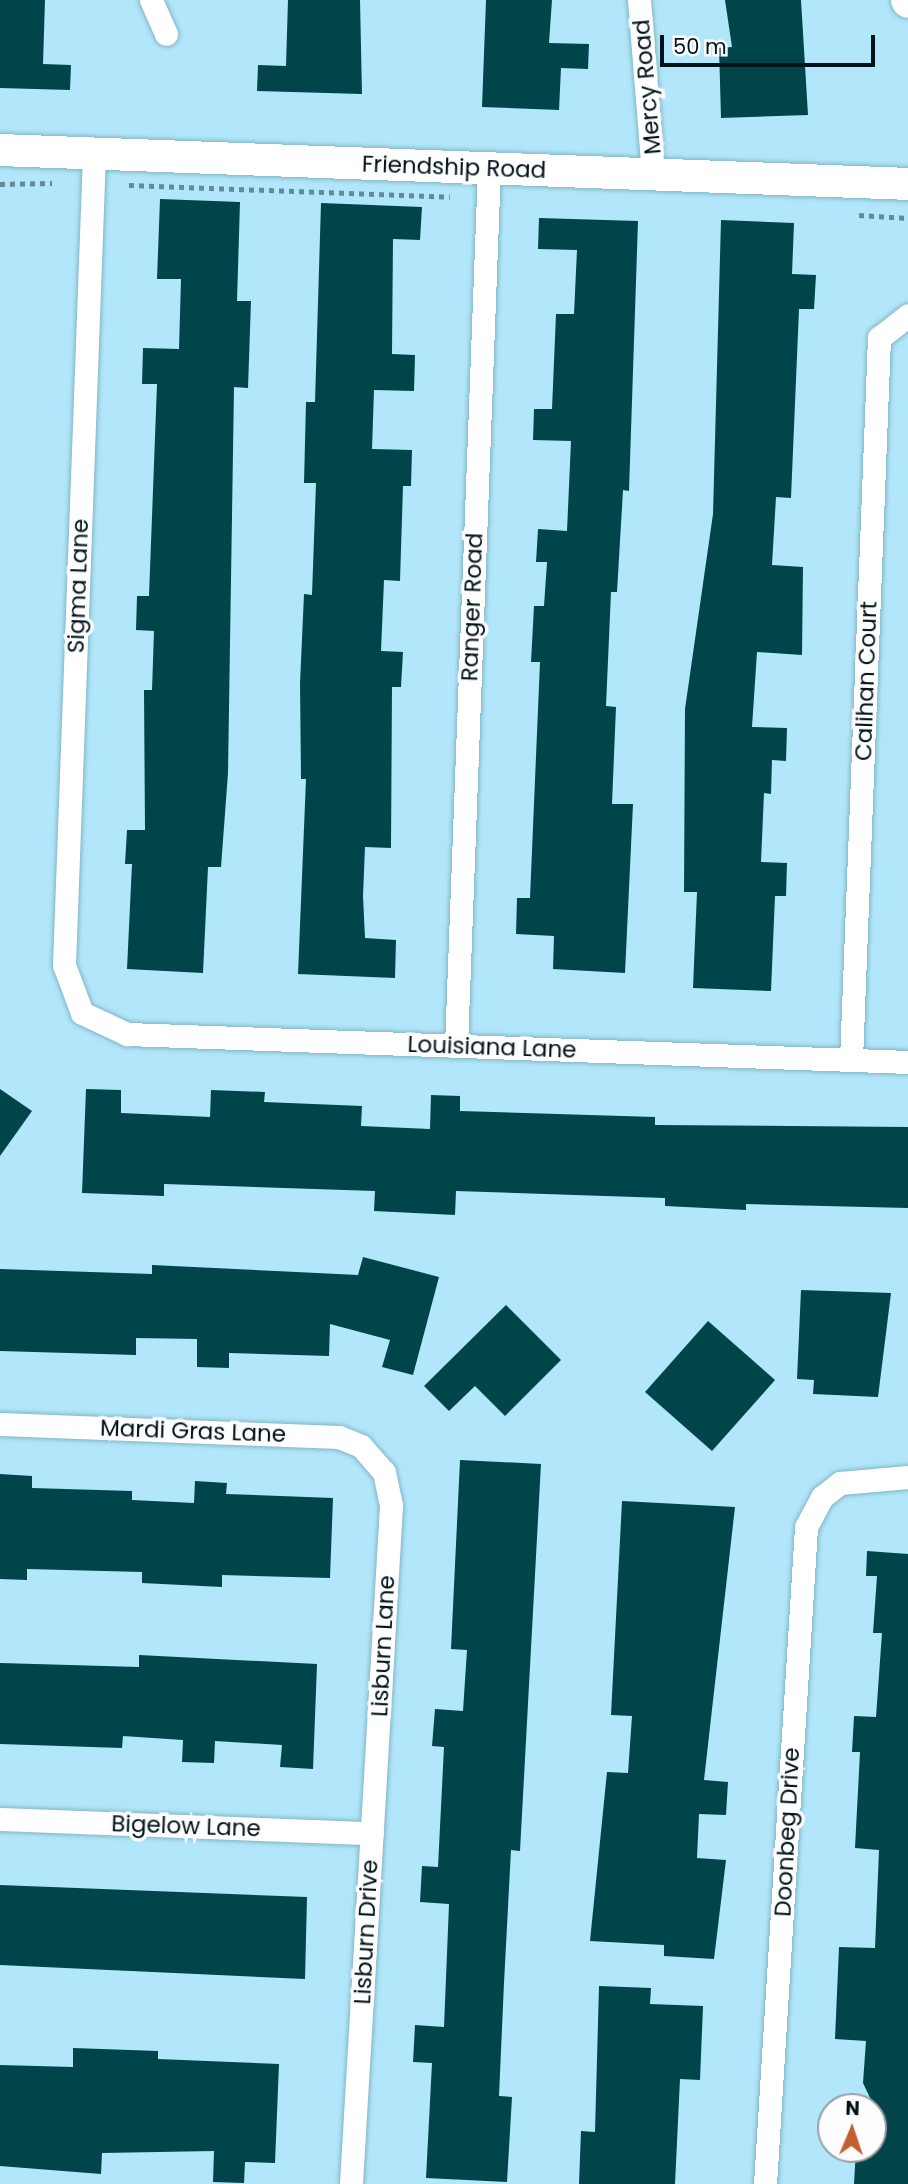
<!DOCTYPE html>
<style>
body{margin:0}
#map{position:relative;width:908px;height:2184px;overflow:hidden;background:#b2e6fa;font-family:Poppins,sans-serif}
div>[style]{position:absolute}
.building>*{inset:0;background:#014449}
.path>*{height:4.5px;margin-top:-2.25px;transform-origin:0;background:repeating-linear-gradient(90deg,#648997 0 5px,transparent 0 10px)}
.roads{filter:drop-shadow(0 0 2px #82b5c7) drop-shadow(0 0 2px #82b5c7)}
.street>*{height:23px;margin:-11.5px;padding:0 11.5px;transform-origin:11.5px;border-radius:11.5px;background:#fff}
.secondary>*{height:32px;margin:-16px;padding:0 16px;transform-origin:16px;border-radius:16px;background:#fff}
span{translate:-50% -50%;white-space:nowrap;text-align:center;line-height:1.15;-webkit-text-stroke:7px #fdfdfd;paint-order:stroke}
.street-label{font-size:23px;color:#01131a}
.north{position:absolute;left:817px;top:2093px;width:70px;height:70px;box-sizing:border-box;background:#fdfdfd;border:2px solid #989fa2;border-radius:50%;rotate:2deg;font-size:19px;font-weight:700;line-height:28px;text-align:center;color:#01131a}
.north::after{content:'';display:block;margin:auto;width:24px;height:32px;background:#c45d2f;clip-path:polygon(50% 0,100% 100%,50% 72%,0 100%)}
.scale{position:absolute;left:660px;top:35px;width:215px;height:32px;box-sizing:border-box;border:4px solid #01131a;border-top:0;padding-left:9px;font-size:21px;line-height:24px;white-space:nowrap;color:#01131a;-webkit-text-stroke:5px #fdfdfd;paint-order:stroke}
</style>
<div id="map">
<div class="building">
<div style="clip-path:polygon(0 0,45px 0,43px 64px,71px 65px,70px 90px,0 88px)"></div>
<div style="clip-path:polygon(288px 0,360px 0,362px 94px,257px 91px,258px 65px,286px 66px)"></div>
<div style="clip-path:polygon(486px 0,552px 0,549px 43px,589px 44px,588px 69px,561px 68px,559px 110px,482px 107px)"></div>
<div style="clip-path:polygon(725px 0,801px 0,808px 115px,721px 118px,719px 48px,732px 47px)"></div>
<div style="clip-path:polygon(160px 199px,240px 202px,237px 301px,251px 301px,248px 388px,234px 387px,228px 773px,221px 867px,208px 867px,203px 973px,127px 969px,132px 864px,125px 864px,127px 830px,145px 830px,144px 690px,152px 690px,154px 631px,136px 630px,137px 596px,149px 596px,157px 384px,142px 384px,143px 348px,179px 349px,181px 279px,157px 279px)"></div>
<div style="clip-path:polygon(321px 203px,422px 207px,420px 240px,393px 239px,392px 354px,415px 355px,414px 391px,374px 390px,372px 449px,412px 450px,411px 486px,403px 486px,400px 581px,384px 580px,381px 651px,403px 652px,401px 687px,392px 687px,391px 848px,365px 847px,363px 896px,365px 938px,396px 940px,395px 978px,298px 974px,306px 779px,301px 779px,300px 683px,304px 594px,312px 595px,316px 483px,304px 483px,306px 402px,315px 402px)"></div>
<div style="clip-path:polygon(539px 218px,638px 221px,629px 491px,623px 490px,617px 592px,611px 592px,606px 706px,616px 707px,612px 804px,633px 804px,625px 973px,553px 969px,554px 936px,516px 934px,517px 898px,530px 898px,540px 662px,531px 662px,534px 606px,544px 606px,547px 562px,536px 562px,538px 529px,567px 531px,571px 441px,533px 440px,534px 409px,552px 409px,556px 314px,574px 314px,577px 250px,538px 249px)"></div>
<div style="clip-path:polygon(721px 220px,794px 223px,792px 274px,816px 275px,814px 309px,799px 309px,791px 498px,776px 497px,772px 565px,803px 567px,802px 655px,757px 652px,752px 727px,787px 728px,786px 761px,772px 760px,771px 794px,764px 793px,761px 862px,787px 863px,786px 896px,775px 896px,771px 991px,693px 988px,697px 892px,684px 892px,685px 709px,713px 514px)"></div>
<div style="clip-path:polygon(0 1089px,32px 1111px,0 1156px)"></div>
<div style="clip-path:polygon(86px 1089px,121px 1090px,121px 1113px,210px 1117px,211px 1090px,265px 1092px,264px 1102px,362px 1106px,361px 1126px,430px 1129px,431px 1095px,460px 1096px,460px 1111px,655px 1117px,655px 1125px,908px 1127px,908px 1208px,746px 1204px,746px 1210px,665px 1206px,665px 1198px,456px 1191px,455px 1215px,374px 1211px,375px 1191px,164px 1184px,164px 1196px,82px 1193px)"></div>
<div style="clip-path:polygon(363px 1257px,439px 1277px,413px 1375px,382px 1367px,390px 1340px,330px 1324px,329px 1356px,229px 1353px,229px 1368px,197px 1367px,197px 1339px,136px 1338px,136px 1355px,0 1351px,0 1269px,152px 1274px,152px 1265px,358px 1275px)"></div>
<div style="clip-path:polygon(801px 1290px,891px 1293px,878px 1397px,813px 1394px,814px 1380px,797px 1379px)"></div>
<div style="clip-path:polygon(506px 1305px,561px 1360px,505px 1416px,475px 1386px,449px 1411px,424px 1386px)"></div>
<div style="clip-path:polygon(708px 1321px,775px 1380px,712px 1451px,645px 1392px)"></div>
<div style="clip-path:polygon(460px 1460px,541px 1464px,520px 1851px,511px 1850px,504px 1983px,499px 2096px,512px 2097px,507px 2182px,426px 2178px,432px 2063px,413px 2062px,415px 2025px,444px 2027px,449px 1904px,420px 1902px,422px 1866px,438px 1867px,444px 1747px,432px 1746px,435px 1709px,463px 1711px,467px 1650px,451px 1649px)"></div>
<div style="clip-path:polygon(0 1474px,32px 1476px,32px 1488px,132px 1491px,132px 1500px,194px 1503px,195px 1481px,227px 1483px,226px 1494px,333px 1498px,330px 1578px,222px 1575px,222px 1587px,142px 1583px,142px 1572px,27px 1569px,27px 1580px,0 1579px)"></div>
<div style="clip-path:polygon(622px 1501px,735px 1507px,704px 1780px,728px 1782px,726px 1815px,699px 1814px,697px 1858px,726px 1860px,714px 1959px,664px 1956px,664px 1945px,590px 1941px,607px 1772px,628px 1773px,632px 1716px,611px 1715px)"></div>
<div style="clip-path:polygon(867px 1551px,908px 1554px,908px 2184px,854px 2184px,856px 2149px,873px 2149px,873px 2104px,863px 2083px,866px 2041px,835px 2039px,839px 1947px,875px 1948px,879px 1850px,855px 1848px,860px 1752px,852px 1752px,854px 1716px,876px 1717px,882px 1633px,873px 1633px,877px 1576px,866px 1576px)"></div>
<div style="clip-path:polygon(139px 1655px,317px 1664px,313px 1769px,280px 1767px,282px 1745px,215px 1741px,214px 1763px,182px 1762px,183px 1740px,123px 1736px,122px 1748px,0 1744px,0 1663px,139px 1667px)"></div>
<div style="clip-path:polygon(0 1885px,307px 1897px,305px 1979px,0 1965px)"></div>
<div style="clip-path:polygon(599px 1986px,651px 1988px,650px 2004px,703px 2006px,700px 2080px,680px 2079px,675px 2184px,579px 2184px,581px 2131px,595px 2132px)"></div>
<div style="clip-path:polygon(73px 2048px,158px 2051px,158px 2059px,279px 2064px,275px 2163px,245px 2162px,244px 2183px,213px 2182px,214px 2151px,102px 2153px,101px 2174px,0 2166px,0 2065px,73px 2067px)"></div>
</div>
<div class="path">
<div style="left:0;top:184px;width:52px;rotate:-1.1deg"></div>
<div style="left:129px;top:185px;width:321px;rotate:2.1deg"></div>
<div style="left:859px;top:215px;width:49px;rotate:3.5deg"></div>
</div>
<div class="roads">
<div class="street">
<div style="left:151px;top:0;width:37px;rotate:66deg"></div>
<div style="left:639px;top:0;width:176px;rotate:85.4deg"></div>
<div style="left:94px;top:154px;width:812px;rotate:92.12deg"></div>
<div style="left:64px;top:965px;width:51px;rotate:69.4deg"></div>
<div style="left:82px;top:1013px;width:50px;rotate:25deg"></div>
<div style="left:127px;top:1034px;width:782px;rotate:2.05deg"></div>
<div style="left:456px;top:1046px;width:879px;rotate:-87.85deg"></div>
<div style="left:851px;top:1060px;width:723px;rotate:-87.78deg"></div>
<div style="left:879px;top:338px;width:37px;rotate:-38deg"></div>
<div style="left:0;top:1424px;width:339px;rotate:2.2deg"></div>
<div style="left:339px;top:1437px;width:24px;rotate:22deg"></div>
<div style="left:361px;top:1446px;width:35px;rotate:49deg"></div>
<div style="left:384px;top:1472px;width:35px;rotate:78deg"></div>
<div style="left:391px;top:1506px;width:679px;rotate:93.38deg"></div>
<div style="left:0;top:1819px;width:372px;rotate:2.2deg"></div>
<div style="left:765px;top:2184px;width:658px;rotate:-86.43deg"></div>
<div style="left:806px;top:1527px;width:34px;rotate:-62deg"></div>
<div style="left:822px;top:1497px;width:23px;rotate:-38deg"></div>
<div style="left:840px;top:1483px;width:68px;rotate:-5deg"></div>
</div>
<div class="secondary">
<div style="left:907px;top:0;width:2px;rotate:63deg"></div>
<div style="left:0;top:150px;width:909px;rotate:2.14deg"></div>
</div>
</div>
<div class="street-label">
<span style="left:647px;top:87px;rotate:-95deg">Mercy Road</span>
<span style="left:454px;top:167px;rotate:2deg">Friendship Road</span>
<span style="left:78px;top:586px;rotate:-88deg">Sigma Lane</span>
<span style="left:472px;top:607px;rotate:-88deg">Ranger Road</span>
<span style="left:866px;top:681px;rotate:-88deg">Calihan Court</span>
<span style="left:492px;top:1047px;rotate:2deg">Louisiana Lane</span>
<span style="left:193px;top:1431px;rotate:2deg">Mardi Gras Lane</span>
<span style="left:383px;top:1646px;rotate:-87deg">Lisburn Lane</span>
<span style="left:186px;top:1826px;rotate:2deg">Bigelow Lane</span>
<span style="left:787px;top:1832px;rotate:-87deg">Doonbeg Drive</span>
<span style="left:366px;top:1932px;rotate:-87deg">Lisburn Drive</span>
</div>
<div class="north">N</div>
<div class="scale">50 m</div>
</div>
